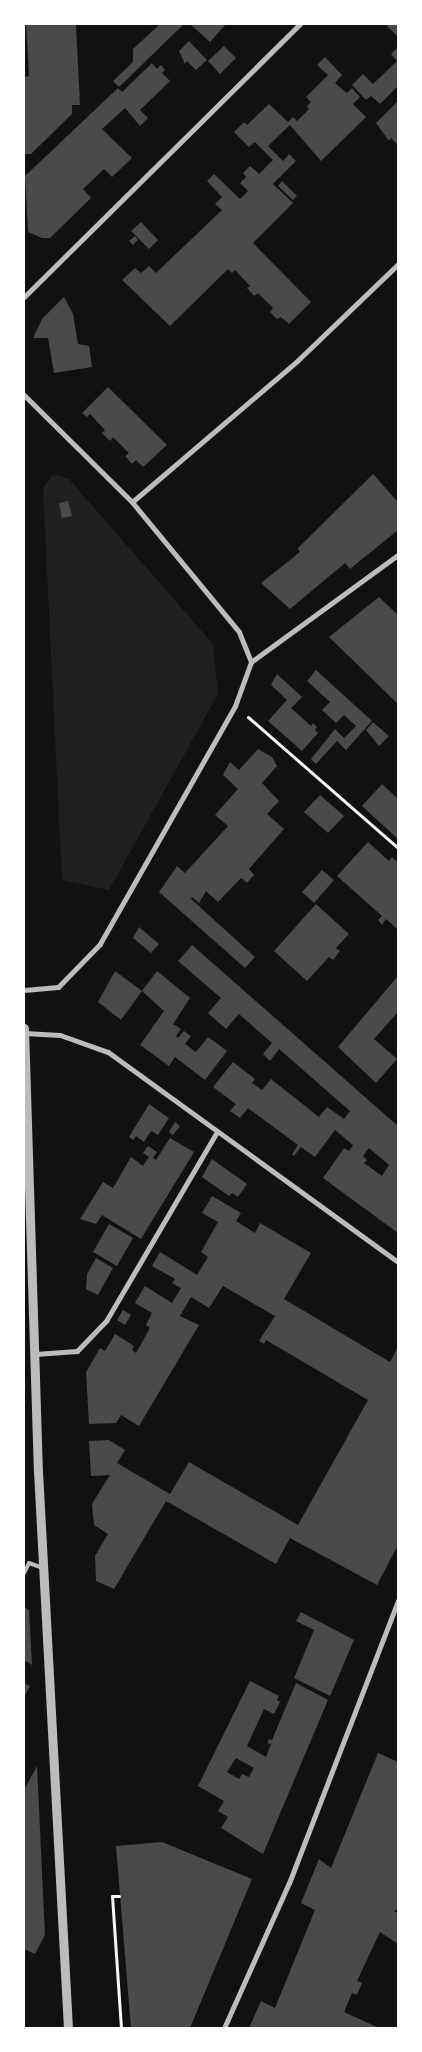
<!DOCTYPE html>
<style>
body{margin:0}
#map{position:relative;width:422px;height:2052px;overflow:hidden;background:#111;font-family:Spectral,serif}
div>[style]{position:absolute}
.green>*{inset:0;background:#202020}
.building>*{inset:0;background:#4a4a4a}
.path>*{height:3px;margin:-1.5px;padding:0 1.5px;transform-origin:1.5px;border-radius:1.5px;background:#f5f5f5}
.service>*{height:4px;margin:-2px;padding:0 2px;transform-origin:2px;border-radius:2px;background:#bcbcbc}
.minor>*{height:5px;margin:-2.5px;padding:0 2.5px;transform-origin:2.5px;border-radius:2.5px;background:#bcbcbc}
.tertiary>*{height:9px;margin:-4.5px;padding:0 4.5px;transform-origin:4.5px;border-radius:4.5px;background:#bcbcbc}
span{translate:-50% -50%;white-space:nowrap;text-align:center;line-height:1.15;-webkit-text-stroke:4px #fff;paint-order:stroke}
.frame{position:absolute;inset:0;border:25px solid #fff;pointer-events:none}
</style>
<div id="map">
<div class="green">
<div style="clip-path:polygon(57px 475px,69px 479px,213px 644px,218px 694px,109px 890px,62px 880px,43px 488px,51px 477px)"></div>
</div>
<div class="building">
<div style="clip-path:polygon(26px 24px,76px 24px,80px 105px,72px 105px,72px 114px,31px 154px,24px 154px,24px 77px,29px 76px)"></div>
<div style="clip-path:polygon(160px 24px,184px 24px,119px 87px,113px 81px,133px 62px,133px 49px)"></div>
<div style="clip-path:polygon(190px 24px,226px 24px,210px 42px)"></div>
<div style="clip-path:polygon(385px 24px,398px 24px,398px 37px)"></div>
<div style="clip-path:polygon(189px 41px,207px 60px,196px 70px,187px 61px,185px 64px,179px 51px)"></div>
<div style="clip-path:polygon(224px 46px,236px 58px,220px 74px,208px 61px)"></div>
<div style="clip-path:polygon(398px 47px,398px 86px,380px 104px,371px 96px,366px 100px,352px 85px,363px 74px,373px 84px,397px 61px,391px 54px)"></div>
<div style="clip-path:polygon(325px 57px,342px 75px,335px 83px,347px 93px,352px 88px,360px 97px,353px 104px,366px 117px,321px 161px,290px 125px,268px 146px,283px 161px,289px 154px,296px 161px,273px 184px,293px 203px,253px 243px,311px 302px,289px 324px,281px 317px,277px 319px,270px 312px,273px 308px,258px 293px,254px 296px,247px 288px,250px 286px,235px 270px,232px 273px,228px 269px,170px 326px,122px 280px,135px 268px,141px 273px,149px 266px,156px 273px,222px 210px,215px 204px,222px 197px,207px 181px,214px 174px,240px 199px,248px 191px,240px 183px,246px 177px,243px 173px,250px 166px,259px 174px,273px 160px,255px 142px,249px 147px,234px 132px,244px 122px,247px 125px,269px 104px,288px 122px,293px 117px,297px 121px,309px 109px,307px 106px,311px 102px,306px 97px,328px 75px,317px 65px)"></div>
<div style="clip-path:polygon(152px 63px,157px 69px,161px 65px,165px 70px,162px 73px,170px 81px,140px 110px,148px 118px,140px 126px,125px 108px,102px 129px,132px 158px,112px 177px,104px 169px,83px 189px,91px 198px,50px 238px,42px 238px,28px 232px,25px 176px,118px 88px,122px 92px)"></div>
<div style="clip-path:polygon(398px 101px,398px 145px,391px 138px,389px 141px,376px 123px)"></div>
<div style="clip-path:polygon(282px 181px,297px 196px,293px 200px,278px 186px)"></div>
<div style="clip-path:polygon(141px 222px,158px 240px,149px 249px,131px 231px)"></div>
<div style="clip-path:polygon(135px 236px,138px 240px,133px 245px,129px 241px)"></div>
<div style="clip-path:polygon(64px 297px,73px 314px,78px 344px,89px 346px,92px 367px,54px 373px,48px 338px,33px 338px,42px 319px)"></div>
<div style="clip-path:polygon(108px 387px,167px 445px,143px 467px,136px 460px,132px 464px,125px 456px,129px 453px,113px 437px,110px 441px,102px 433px,105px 430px,90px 414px,87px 417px,82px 413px)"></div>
<div style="clip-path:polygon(373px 474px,398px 502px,398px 530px,350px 569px,345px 563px,290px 609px,261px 583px,300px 552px,298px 548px)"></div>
<div style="clip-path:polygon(68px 501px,72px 516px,62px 518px,59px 503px)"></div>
<div style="clip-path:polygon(379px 597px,398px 615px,398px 704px,329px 637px)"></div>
<div style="clip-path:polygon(316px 670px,372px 721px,346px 750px,337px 741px,316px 764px,311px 759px,335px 729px,344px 738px,356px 726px,344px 715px,336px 723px,322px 710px,330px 702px,307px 681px)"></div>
<div style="clip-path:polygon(277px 674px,302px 697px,291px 708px,311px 726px,313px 723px,317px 727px,315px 730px,318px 733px,302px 751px,268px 721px,287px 700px,271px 685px)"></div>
<div style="clip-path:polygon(373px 722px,389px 736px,379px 746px,366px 730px)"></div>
<div style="clip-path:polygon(258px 749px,272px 757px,277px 766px,262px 783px,279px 801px,267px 814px,284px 829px,249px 869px,254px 875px,247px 883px,241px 878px,218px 902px,206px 891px,199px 903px,192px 897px,191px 899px,255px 957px,245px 968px,159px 892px,177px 866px,185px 873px,228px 826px,215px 815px,238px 789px,223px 775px,230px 762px,239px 770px)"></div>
<div style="clip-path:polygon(382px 784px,398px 799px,398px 839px,362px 806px)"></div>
<div style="clip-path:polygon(320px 795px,344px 816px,328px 833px,304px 812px)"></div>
<div style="clip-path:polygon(368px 842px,389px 861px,392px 857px,398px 863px,398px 930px,386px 919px,382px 925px,378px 920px,382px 916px,337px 876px)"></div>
<div style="clip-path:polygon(322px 870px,334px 880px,314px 903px,302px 892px)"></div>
<div style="clip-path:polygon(316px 904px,349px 934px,336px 948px,340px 951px,333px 960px,329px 957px,307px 981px,274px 951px)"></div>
<div style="clip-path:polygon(139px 927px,159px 944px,151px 953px,133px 938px)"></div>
<div style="clip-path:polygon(evenodd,192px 945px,398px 1126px,398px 1233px,323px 1178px,344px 1148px,349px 1151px,353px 1145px,335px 1130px,315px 1157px,301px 1147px,294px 1156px,292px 1154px,298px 1145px,248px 1108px,240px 1118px,230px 1111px,236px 1104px,213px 1087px,233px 1062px,255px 1079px,252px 1083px,262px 1090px,271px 1079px,319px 1117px,327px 1107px,344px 1119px,350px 1111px,279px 1049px,270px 1061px,263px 1054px,272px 1043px,239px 1014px,226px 1029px,208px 1013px,221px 998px,178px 961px,192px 945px,369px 1148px,389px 1165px,382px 1176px,364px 1163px,367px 1160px,363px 1156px,369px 1148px)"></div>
<div style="clip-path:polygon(115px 971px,142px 991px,121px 1020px,98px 1002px)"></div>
<div style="clip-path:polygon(157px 971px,190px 998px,173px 1024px,181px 1029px,176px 1036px,178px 1038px,184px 1031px,191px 1036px,185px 1044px,196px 1052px,208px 1037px,227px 1051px,205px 1080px,175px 1057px,169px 1066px,140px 1045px,164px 1011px,142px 991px)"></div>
<div style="clip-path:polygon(397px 977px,398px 1012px,374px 1039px,397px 1059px,376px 1083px,338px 1047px)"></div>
<div style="clip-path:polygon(149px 1104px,169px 1118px,158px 1135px,151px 1131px,144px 1142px,136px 1136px,133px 1140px,129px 1137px)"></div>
<div style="clip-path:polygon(175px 1122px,180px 1126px,173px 1135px,169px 1132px)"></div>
<div style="clip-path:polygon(170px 1138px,194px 1152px,141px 1239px,102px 1215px,96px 1224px,80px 1219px,103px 1182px,113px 1188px,131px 1157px,143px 1166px,149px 1157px,143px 1153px,148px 1146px,157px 1152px,153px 1158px,156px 1160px)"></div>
<div style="clip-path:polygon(212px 1159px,247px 1184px,238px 1197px,232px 1193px,229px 1196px,202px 1177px)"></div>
<div style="clip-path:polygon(212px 1196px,241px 1213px,236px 1221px,255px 1233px,260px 1223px,311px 1253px,284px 1299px,390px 1362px,398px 1347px,398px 1545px,377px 1585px,290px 1538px,276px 1564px,166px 1501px,114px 1589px,96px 1581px,95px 1556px,108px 1534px,94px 1525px,92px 1504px,110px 1475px,91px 1476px,89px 1441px,109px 1440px,125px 1450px,117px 1463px,170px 1494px,189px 1462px,298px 1525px,368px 1400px,266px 1340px,264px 1344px,259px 1341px,275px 1316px,223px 1286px,209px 1308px,191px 1297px,180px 1316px,199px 1325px,139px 1426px,121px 1415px,116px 1423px,89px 1424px,86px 1372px,100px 1348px,105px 1351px,115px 1334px,134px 1346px,132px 1350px,136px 1353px,150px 1328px,146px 1325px,152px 1313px,135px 1303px,145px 1286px,172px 1303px,181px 1288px,172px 1283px,175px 1279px,152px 1266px,160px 1252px,197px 1275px,208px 1257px,201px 1252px,218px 1222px,202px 1213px)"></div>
<div style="clip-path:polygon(109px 1224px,133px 1238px,117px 1266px,93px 1252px)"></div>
<div style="clip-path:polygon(96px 1258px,113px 1268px,98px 1295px,86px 1289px,87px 1274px)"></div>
<div style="clip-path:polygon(123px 1310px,131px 1315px,125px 1325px,117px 1320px)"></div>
<div style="clip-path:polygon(24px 1607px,29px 1610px,32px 1665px,24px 1660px)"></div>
<div style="clip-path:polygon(301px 1612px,354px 1640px,330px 1696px,294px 1678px,314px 1630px,296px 1621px)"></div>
<div style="clip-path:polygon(evenodd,250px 1681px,279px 1696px,277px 1700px,280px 1702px,274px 1714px,264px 1709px,247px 1746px,266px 1757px,271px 1744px,267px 1743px,269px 1739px,272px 1740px,296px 1683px,328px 1700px,263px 1854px,221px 1828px,228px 1817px,218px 1811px,224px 1801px,198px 1786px,250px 1681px,236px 1758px,254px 1768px,249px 1777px,242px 1774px,239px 1779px,227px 1772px,236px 1758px)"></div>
<div style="clip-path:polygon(24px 1683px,30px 1686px,24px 1697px)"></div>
<div style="clip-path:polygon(378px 1753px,398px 1762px,398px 1909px,394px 1911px,398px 1913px,398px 1944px,380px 1932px,357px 1981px,362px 1983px,357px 1995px,352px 1993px,344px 2012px,379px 2028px,249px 2028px,261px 2001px,275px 2008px,315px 1910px,301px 1903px,319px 1859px,331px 1868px)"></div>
<div style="clip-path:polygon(37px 1766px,45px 1935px,35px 1954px,24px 1949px,24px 1790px)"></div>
<div style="clip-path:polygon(162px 1842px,252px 1879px,190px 2028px,131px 2028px,116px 1846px)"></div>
</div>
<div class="path">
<div style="left:248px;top:717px;width:199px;rotate:41.1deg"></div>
<div style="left:119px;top:1896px;width:7px;rotate:180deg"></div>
<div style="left:112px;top:1896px;width:132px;rotate:86.1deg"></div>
</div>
<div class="service">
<div style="left:24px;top:1573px;width:11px;rotate:-63deg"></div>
<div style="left:29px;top:1563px;width:15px;rotate:20deg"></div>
</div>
<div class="minor">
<div style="left:24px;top:297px;width:388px;rotate:-44.7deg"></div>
<div style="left:24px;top:395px;width:152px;rotate:44.7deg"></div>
<div style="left:132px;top:502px;width:168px;rotate:50.5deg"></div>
<div style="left:239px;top:632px;width:32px;rotate:68deg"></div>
<div style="left:251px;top:662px;width:47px;rotate:110deg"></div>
<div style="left:235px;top:706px;width:274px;rotate:119.6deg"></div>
<div style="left:100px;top:944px;width:60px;rotate:134.3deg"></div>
<div style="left:58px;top:987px;width:34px;rotate:175deg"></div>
<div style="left:132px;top:502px;width:217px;rotate:-40.5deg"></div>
<div style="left:297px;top:361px;width:140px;rotate:-43.8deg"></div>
<div style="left:251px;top:662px;width:182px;rotate:-36.1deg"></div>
<div style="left:24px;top:1033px;width:36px;rotate:3deg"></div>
<div style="left:60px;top:1035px;width:51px;rotate:19.5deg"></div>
<div style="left:108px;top:1052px;width:358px;rotate:35.9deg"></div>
<div style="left:35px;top:1354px;width:42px;rotate:-4.1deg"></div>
<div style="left:77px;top:1351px;width:42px;rotate:-46deg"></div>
<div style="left:106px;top:1321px;width:219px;rotate:-59.6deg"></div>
<div style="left:224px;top:2028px;width:159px;rotate:-65.9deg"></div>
<div style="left:289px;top:1883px;width:303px;rotate:-68.9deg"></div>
</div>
<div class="tertiary">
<div style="left:24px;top:1028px;width:443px;rotate:88.2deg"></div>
<div style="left:38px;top:1471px;width:558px;rotate:86.92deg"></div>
</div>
<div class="frame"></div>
</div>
